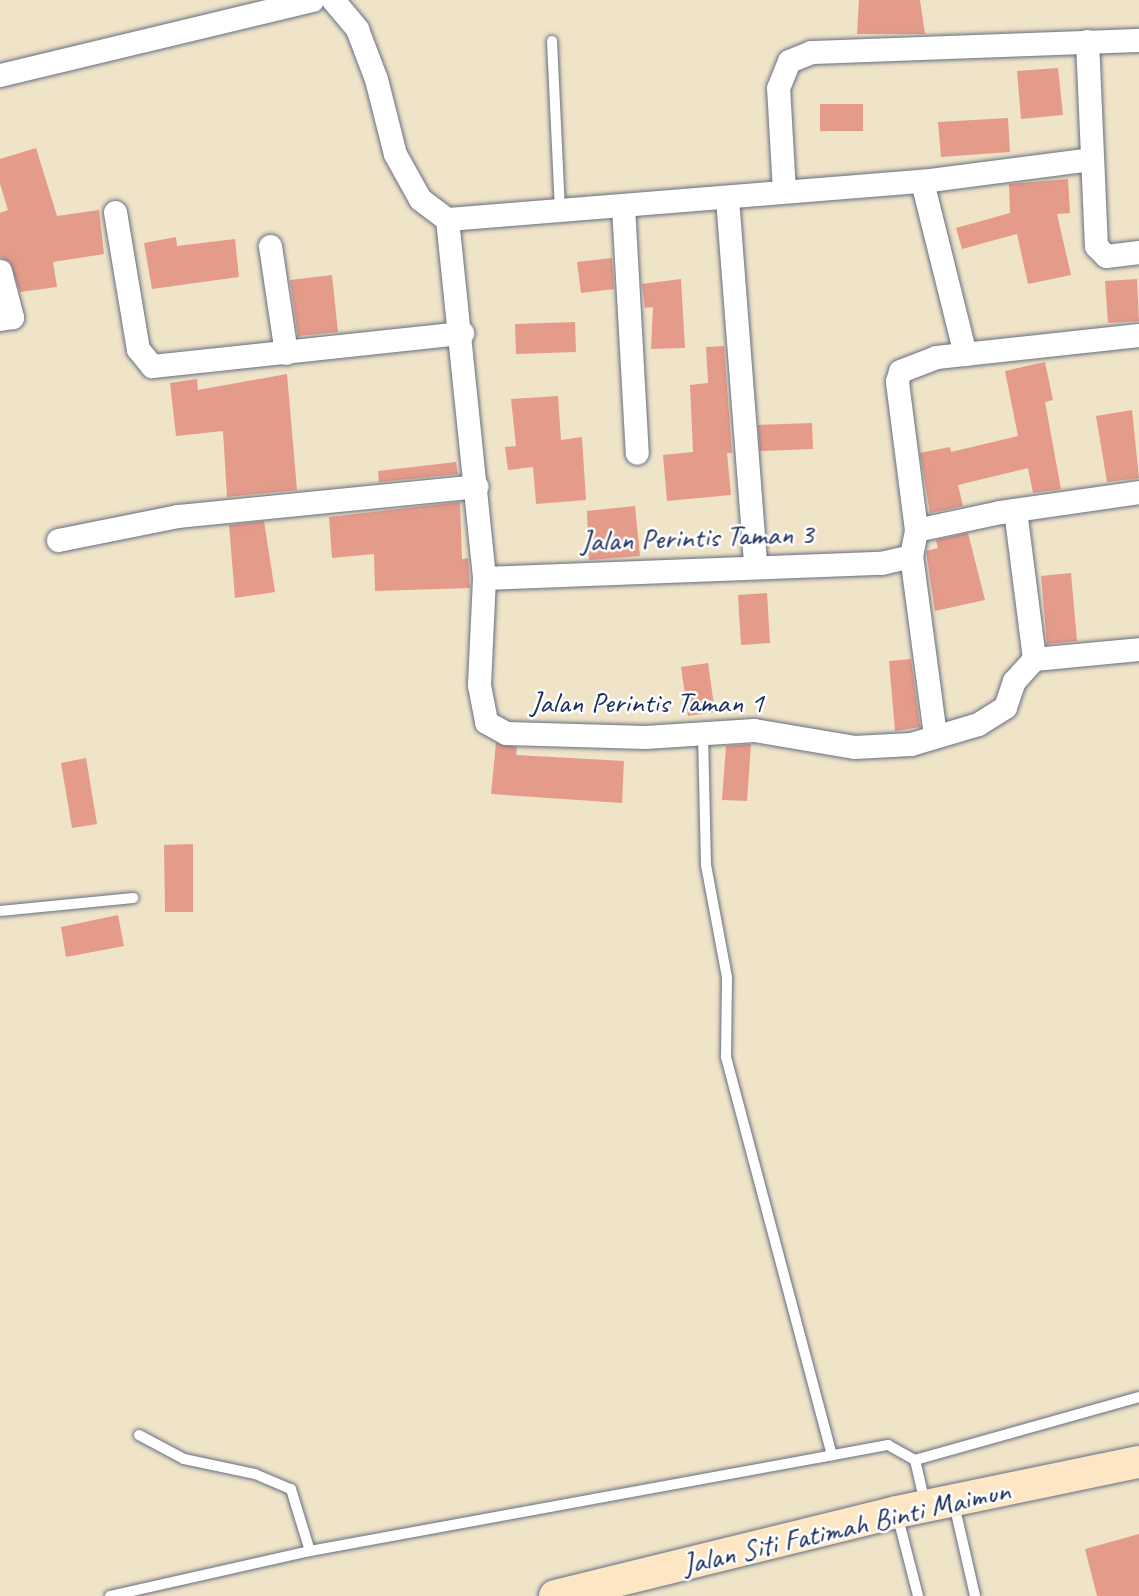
<!DOCTYPE html>
<style>
body{margin:0}
#map{position:relative;width:1139px;height:1596px;overflow:hidden;background:#f0e4c8;font-family:Caveat,sans-serif}
div>[style]{position:absolute}
.building>*{inset:0;background:#e59b89}
.roads{filter:drop-shadow(0 0 2px #666e83) drop-shadow(0 0 2px #666e83)}
.lane>*{height:10px;margin:-5px;padding:0 5px;transform-origin:5px;border-radius:5px;background:#fff}
.street>*{height:23px;margin:-11.5px;padding:0 11.5px;transform-origin:11.5px;border-radius:11.5px;background:#fff}
.secondary>*{height:32px;margin:-16px;padding:0 16px;transform-origin:16px;border-radius:16px;background:#fce6c4}
span{translate:-50% -50%;white-space:nowrap;text-align:center;line-height:1.15;-webkit-text-stroke:5px #fff;paint-order:stroke}
.street-label{font-size:30px;color:#1b2f5e}
</style>
<div id="map">
<div class="building">
<div style="clip-path:polygon(859px 0,920px 0,925px 34px,857px 34px)"></div>
<div style="clip-path:polygon(1058px 68px,1063px 115px,1021px 119px,1017px 71px)"></div>
<div style="clip-path:polygon(820px 104px,863px 104px,863px 131px,820px 131px)"></div>
<div style="clip-path:polygon(1008px 118px,1010px 152px,941px 157px,938px 122px)"></div>
<div style="clip-path:polygon(36px 148px,57px 216px,99px 210px,104px 254px,53px 262px,57px 287px,20px 292px,10px 262px,0 257px,0 213px,8px 210px,0 184px,0 159px)"></div>
<div style="clip-path:polygon(1068px 179px,1070px 213px,1057px 214px,1071px 275px,1028px 284px,1017px 234px,962px 249px,956px 228px,1010px 213px,1009px 184px)"></div>
<div style="clip-path:polygon(176px 237px,177px 246px,235px 239px,239px 277px,152px 289px,144px 243px)"></div>
<div style="clip-path:polygon(612px 258px,614px 289px,581px 293px,577px 262px)"></div>
<div style="clip-path:polygon(332px 275px,338px 332px,298px 336px,290px 280px)"></div>
<div style="clip-path:polygon(681px 279px,685px 348px,651px 349px,653px 307px,645px 308px,642px 284px)"></div>
<div style="clip-path:polygon(1137px 279px,1139px 321px,1108px 323px,1105px 281px)"></div>
<div style="clip-path:polygon(575px 322px,576px 352px,516px 354px,515px 324px)"></div>
<div style="clip-path:polygon(724px 346px,732px 453px,727px 453px,731px 495px,667px 501px,663px 455px,693px 452px,690px 385px,708px 383px,706px 347px)"></div>
<div style="clip-path:polygon(1045px 362px,1053px 400px,1045px 402px,1061px 489px,1033px 493px,1028px 468px,958px 485px,963px 506px,930px 513px,920px 453px,950px 447px,951px 452px,1018px 436px,1005px 371px)"></div>
<div style="clip-path:polygon(287px 374px,297px 490px,227px 497px,223px 431px,176px 436px,170px 383px,197px 379px,198px 390px)"></div>
<div style="clip-path:polygon(558px 396px,561px 440px,582px 437px,586px 500px,536px 504px,533px 467px,508px 470px,505px 447px,516px 446px,511px 399px)"></div>
<div style="clip-path:polygon(1132px 410px,1139px 478px,1107px 482px,1096px 416px)"></div>
<div style="clip-path:polygon(812px 423px,813px 449px,760px 451px,758px 425px)"></div>
<div style="clip-path:polygon(456px 462px,458px 474px,379px 482px,378px 471px)"></div>
<div style="clip-path:polygon(460px 502px,462px 559px,468px 558px,470px 588px,375px 591px,374px 554px,332px 558px,329px 517px)"></div>
<div style="clip-path:polygon(635px 506px,640px 556px,589px 560px,587px 511px)"></div>
<div style="clip-path:polygon(264px 521px,275px 592px,235px 598px,229px 525px)"></div>
<div style="clip-path:polygon(968px 533px,985px 600px,935px 611px,926px 551px,938px 548px,936px 540px)"></div>
<div style="clip-path:polygon(1071px 573px,1077px 641px,1047px 644px,1041px 576px)"></div>
<div style="clip-path:polygon(767px 593px,770px 643px,741px 645px,738px 595px)"></div>
<div style="clip-path:polygon(911px 659px,920px 727px,895px 731px,889px 661px)"></div>
<div style="clip-path:polygon(708px 663px,715px 712px,688px 716px,681px 667px)"></div>
<div style="clip-path:polygon(496px 743px,517px 747px,516px 755px,624px 761px,622px 803px,491px 794px)"></div>
<div style="clip-path:polygon(751px 744px,747px 801px,722px 800px,726px 746px)"></div>
<div style="clip-path:polygon(86px 758px,97px 824px,72px 828px,61px 763px)"></div>
<div style="clip-path:polygon(193px 844px,193px 912px,165px 912px,164px 845px)"></div>
<div style="clip-path:polygon(118px 915px,124px 946px,66px 957px,61px 927px)"></div>
<div style="clip-path:polygon(1139px 1534px,1139px 1596px,1097px 1596px,1085px 1549px)"></div>
</div>
<div class="roads">
<div class="lane">
<div style="left:552px;top:41px;width:168px;rotate:87.3deg"></div>
<div style="left:703px;top:733px;width:132px;rotate:88.7deg"></div>
<div style="left:706px;top:865px;width:114px;rotate:79.4deg"></div>
<div style="left:727px;top:977px;width:80px;rotate:90.7deg"></div>
<div style="left:726px;top:1057px;width:412px;rotate:75.1deg"></div>
<div style="left:0;top:911px;width:134px;rotate:-5.6deg"></div>
<div style="left:139px;top:1435px;width:51px;rotate:28.1deg"></div>
<div style="left:184px;top:1459px;width:73px;rotate:11.9deg"></div>
<div style="left:255px;top:1474px;width:39px;rotate:23deg"></div>
<div style="left:291px;top:1489px;width:65px;rotate:73deg"></div>
<div style="left:915px;top:1460px;width:233px;rotate:-15.7deg"></div>
<div style="left:954px;top:1504px;width:94px;rotate:77.1deg"></div>
<div style="left:897px;top:1514px;width:85px;rotate:75.6deg"></div>
<div style="left:110px;top:1596px;width:205px;rotate:-12.7deg"></div>
<div style="left:310px;top:1551px;width:588px;rotate:-10.39deg"></div>
<div style="left:888px;top:1445px;width:31px;rotate:29deg"></div>
<div style="left:915px;top:1460px;width:44px;rotate:76.9deg"></div>
</div>
<div class="street">
<div style="left:333px;top:0;width:38px;rotate:50deg"></div>
<div style="left:357px;top:29px;width:53px;rotate:69.2deg"></div>
<div style="left:376px;top:79px;width:77px;rotate:75.8deg"></div>
<div style="left:395px;top:154px;width:51px;rotate:60.9deg"></div>
<div style="left:420px;top:199px;width:34px;rotate:37deg"></div>
<div style="left:447px;top:219px;width:477px;rotate:-4.6deg"></div>
<div style="left:1087px;top:41px;width:205px;rotate:87.5deg"></div>
<div style="left:1096px;top:246px;width:14px;rotate:45deg"></div>
<div style="left:1106px;top:256px;width:33px;rotate:-7deg"></div>
<div style="left:0;top:75px;width:321px;rotate:-13.5deg"></div>
<div style="left:784px;top:191px;width:103px;rotate:-93.3deg"></div>
<div style="left:778px;top:88px;width:29px;rotate:-68deg"></div>
<div style="left:789px;top:61px;width:24px;rotate:-22deg"></div>
<div style="left:811px;top:52px;width:328px;rotate:-2.1deg"></div>
<div style="left:727px;top:198px;width:369px;rotate:85.6deg"></div>
<div style="left:623px;top:206px;width:247px;rotate:86.8deg"></div>
<div style="left:115px;top:212px;width:139px;rotate:80.5deg"></div>
<div style="left:138px;top:349px;width:22px;rotate:51deg"></div>
<div style="left:152px;top:366px;width:312px;rotate:-6.1deg"></div>
<div style="left:447px;top:219px;width:361px;rotate:84.1deg"></div>
<div style="left:484px;top:578px;width:107px;rotate:92.7deg"></div>
<div style="left:479px;top:685px;width:38px;rotate:79deg"></div>
<div style="left:486px;top:722px;width:23px;rotate:29deg"></div>
<div style="left:506px;top:733px;width:139px;rotate:1.6deg"></div>
<div style="left:645px;top:737px;width:109px;rotate:-3.7deg"></div>
<div style="left:754px;top:730px;width:101px;rotate:9.6deg"></div>
<div style="left:854px;top:747px;width:57px;rotate:-3deg"></div>
<div style="left:911px;top:744px;width:70px;rotate:-16.6deg"></div>
<div style="left:978px;top:724px;width:32px;rotate:-32deg"></div>
<div style="left:1005px;top:707px;width:28px;rotate:-71deg"></div>
<div style="left:1014px;top:681px;width:30px;rotate:-48deg"></div>
<div style="left:1034px;top:659px;width:105px;rotate:-5.4deg"></div>
<div style="left:270px;top:246px;width:108px;rotate:81.5deg"></div>
<div style="left:0;top:271px;width:48px;rotate:75.4deg"></div>
<div style="left:12px;top:317px;width:12px;rotate:171deg"></div>
<div style="left:965px;top:354px;width:178px;rotate:-104deg"></div>
<div style="left:922px;top:181px;width:170px;rotate:-7.4deg"></div>
<div style="left:1015px;top:510px;width:150px;rotate:82.7deg"></div>
<div style="left:916px;top:530px;width:150px;rotate:-97.3deg"></div>
<div style="left:897px;top:381px;width:10px;rotate:-73deg"></div>
<div style="left:900px;top:371px;width:39px;rotate:-21deg"></div>
<div style="left:936px;top:357px;width:204px;rotate:-6.2deg"></div>
<div style="left:58px;top:540px;width:122px;rotate:-11.3deg"></div>
<div style="left:178px;top:516px;width:300px;rotate:-5.7deg"></div>
<div style="left:484px;top:578px;width:397px;rotate:-2.2deg"></div>
<div style="left:881px;top:563px;width:31px;rotate:-13deg"></div>
<div style="left:935px;top:735px;width:181px;rotate:-97.6deg"></div>
<div style="left:911px;top:556px;width:26px;rotate:-79deg"></div>
<div style="left:916px;top:530px;width:86px;rotate:-12.1deg"></div>
<div style="left:1000px;top:512px;width:140px;rotate:-8.2deg"></div>
</div>
<div class="secondary">
<div style="left:555px;top:1596px;width:352px;rotate:-13.8deg"></div>
<div style="left:897px;top:1512px;width:247px;rotate:-11.7deg"></div>
</div>
</div>
<div class="street-label">
<span style="left:697px;top:537px;rotate:-2deg">Jalan Perintis Taman 3</span>
<span style="left:647px;top:702px">Jalan Perintis Taman 1</span>
<span style="left:846px;top:1527px;rotate:-13deg">Jalan Siti Fatimah Binti Maimun</span>
</div>
</div>
